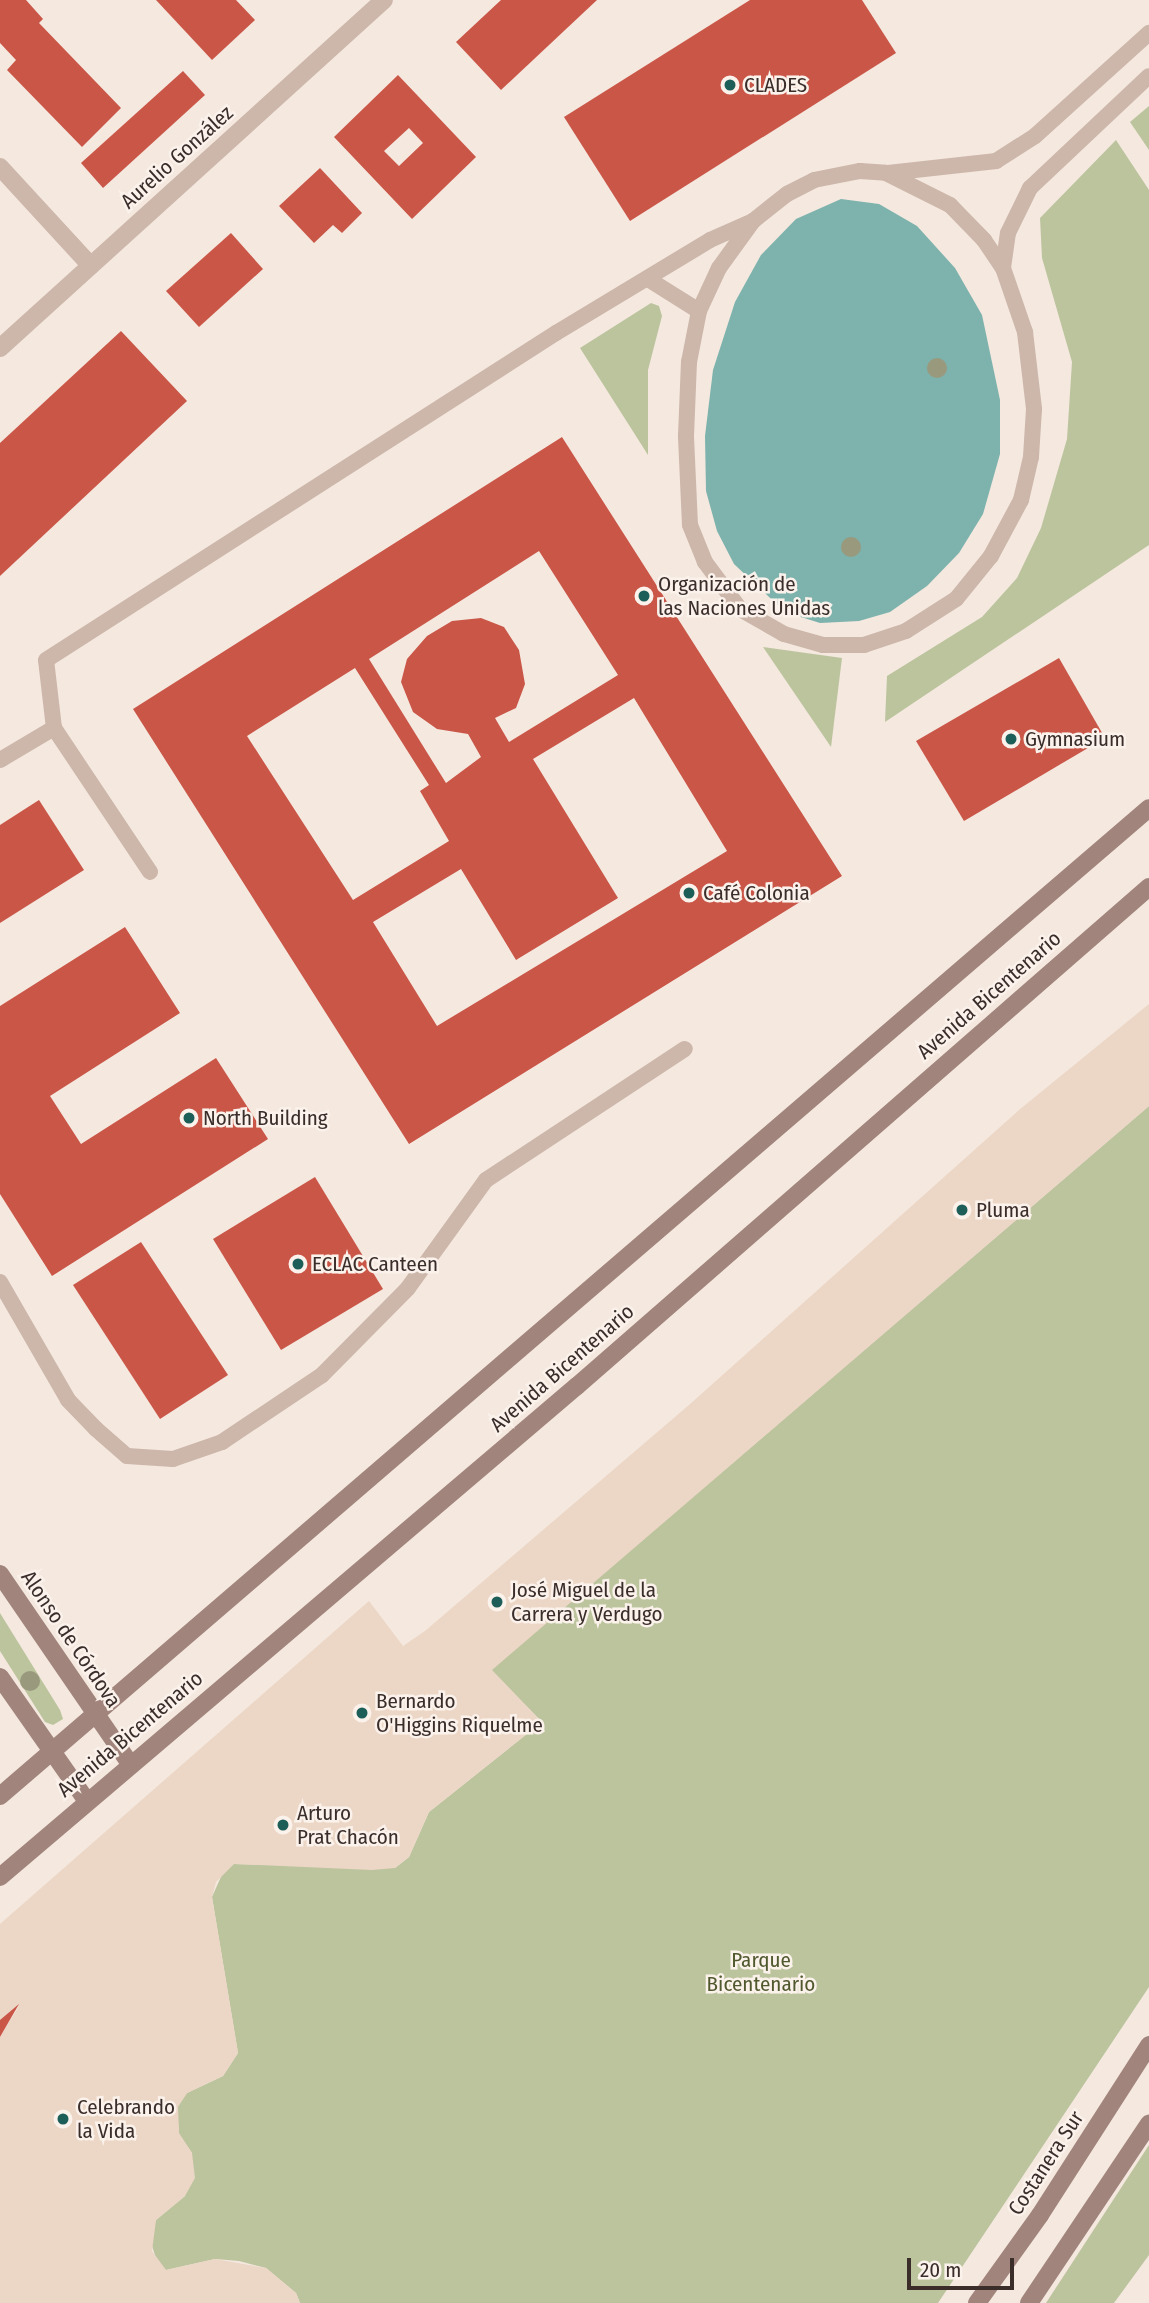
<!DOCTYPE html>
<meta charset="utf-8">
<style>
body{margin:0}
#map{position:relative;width:1149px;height:2303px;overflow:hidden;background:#f4e8df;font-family:"Fira Sans Condensed",sans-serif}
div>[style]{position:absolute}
.green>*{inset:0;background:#bcc49e}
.plaza>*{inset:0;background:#ecd6c6}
.water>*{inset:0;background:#7db2ad}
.building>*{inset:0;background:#ca5648}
.service>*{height:16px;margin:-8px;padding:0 8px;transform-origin:8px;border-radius:8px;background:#cdb6aa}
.minor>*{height:18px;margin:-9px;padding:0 9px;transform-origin:9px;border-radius:9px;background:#cdb6aa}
.secondary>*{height:18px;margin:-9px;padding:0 9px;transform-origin:9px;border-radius:9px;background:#a1847b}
.trees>*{width:20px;height:20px;margin:-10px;border-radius:50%;background:#99997d}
.dots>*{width:19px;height:19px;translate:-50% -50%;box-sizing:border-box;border:4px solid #fbf2ec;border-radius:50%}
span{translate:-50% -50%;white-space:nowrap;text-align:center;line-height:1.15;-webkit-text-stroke:5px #fbf2ec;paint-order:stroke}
.poi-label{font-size:21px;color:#3a2d2a}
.left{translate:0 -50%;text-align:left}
.street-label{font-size:21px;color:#3a2d2a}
.park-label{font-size:21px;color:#4f592d}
.scale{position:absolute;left:907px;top:2258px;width:107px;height:32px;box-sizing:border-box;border:4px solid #3a2d2a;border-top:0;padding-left:9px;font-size:21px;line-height:24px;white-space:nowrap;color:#3a2d2a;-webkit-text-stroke:5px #fbf2ec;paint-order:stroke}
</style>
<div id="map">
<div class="green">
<div style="clip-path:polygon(1149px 106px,1149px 150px,1130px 122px)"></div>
<div style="clip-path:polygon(1116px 140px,1149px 190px,1149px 545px,885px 722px,887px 676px,982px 617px,1017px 578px,1041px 528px,1067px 439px,1072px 362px,1042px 258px,1040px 218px)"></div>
<div style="clip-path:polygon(651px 303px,659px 306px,662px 316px,648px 370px,648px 455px,580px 348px)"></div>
<div style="clip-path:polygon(763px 647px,842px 658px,831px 747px)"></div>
<div style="clip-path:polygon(1149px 1106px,1149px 1987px,938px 2303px,300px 2303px,296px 2293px,266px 2268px,239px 2261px,215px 2259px,166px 2270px,157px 2261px,150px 2240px,156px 2220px,185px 2196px,192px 2153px,179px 2134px,177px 2107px,187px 2093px,223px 2076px,238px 2053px,212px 1897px,224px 1870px,234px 1864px,395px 1868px,409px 1857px,429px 1812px,542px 1722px,491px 1670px)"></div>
<div style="clip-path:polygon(0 1613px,60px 1710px,63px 1719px,53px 1725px,45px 1722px,0 1651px)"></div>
<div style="clip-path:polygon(1149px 2145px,1149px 2255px,1114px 2303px,1046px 2303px)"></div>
</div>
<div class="plaza">
<div style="clip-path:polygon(1149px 1004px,1149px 1106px,492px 1670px,542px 1722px,429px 1812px,409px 1857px,395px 1868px,372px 1870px,234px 1864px,216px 1882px,212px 1897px,238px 2053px,223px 2076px,187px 2093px,178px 2107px,179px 2133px,192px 2153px,195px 2178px,185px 2196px,156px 2220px,152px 2251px,166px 2270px,215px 2259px,266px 2268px,296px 2293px,300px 2303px,0 2303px,0 2037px,19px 2006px,0 2020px,0 1924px,369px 1601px,403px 1646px,425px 1631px,689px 1405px,1019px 1110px)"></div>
</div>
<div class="water">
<div style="clip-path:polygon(841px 199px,879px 204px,917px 226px,955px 268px,982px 315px,1000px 400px,1000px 454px,983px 514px,959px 553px,927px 586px,890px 612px,859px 621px,820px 623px,785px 612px,734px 564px,717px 531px,706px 491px,705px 436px,713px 370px,735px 302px,761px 255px,796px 219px)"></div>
</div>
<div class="building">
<div style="clip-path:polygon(0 0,26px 0,43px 19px,39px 23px,121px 108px,82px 147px,7px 70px,16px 60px,0 43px)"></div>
<div style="clip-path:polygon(156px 0,236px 0,255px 20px,212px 60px)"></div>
<div style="clip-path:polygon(501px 0,597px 0,501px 90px,456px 42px)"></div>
<div style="clip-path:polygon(750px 0,862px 0,896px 53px,630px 221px,564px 117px)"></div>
<div style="clip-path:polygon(183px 71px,205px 95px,103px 188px,81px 163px)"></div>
<div style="clip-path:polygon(evenodd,398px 75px,476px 157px,412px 219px,334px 137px,398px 75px,409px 128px,423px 143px,399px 166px,384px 151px,409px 128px)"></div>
<div style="clip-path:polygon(320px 168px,362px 213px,342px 233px,333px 225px,314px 243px,279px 206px)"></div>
<div style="clip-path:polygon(231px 233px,263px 269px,199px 327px,166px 291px)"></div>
<div style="clip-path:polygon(121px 331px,187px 401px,0 576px,0 443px)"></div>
<div style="clip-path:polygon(evenodd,562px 437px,842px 876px,409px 1144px,133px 709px,562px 437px,539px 551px,618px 675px,509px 742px,495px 718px,516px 708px,525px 684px,519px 650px,504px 627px,481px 618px,452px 621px,427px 636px,407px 659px,401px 682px,413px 712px,437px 729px,468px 734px,481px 757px,446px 783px,369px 659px,539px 551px,562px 437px,355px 668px,429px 785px,420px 791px,449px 841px,353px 900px,247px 736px,355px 668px,562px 437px,634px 698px,727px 851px,437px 1026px,373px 922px,461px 869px,516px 960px,618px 898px,533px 759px,634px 698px)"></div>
<div style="clip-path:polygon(1059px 658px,1105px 738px,964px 821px,916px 741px)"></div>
<div style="clip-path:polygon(39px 800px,84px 870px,0 923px,0 825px)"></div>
<div style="clip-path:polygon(125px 927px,180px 1013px,50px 1096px,81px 1144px,216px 1058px,268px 1139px,52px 1276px,0 1194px,0 1006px)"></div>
<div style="clip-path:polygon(315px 1177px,383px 1289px,281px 1350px,213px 1239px)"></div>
<div style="clip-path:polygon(141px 1242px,228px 1375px,160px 1419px,73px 1285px)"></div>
<div style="clip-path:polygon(19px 2004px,0 2037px,0 2020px)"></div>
</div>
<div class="service">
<div style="left:860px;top:171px;width:26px;rotate:4deg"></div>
<div style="left:886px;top:173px;width:72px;rotate:26.6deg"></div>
<div style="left:950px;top:205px;width:49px;rotate:45.8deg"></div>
<div style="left:984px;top:240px;width:34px;rotate:56deg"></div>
<div style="left:1003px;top:268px;width:68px;rotate:71deg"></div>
<div style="left:1025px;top:332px;width:78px;rotate:83.3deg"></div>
<div style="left:1034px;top:409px;width:48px;rotate:93.6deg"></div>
<div style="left:1031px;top:457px;width:44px;rotate:103.1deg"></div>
<div style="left:1021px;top:500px;width:64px;rotate:118.2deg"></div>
<div style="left:991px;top:556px;width:55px;rotate:129.1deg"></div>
<div style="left:956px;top:599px;width:59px;rotate:147.4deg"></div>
<div style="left:906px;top:631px;width:44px;rotate:161.6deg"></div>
<div style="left:864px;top:645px;width:41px;rotate:180deg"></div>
<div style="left:823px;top:645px;width:41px;rotate:-164.2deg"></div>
<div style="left:784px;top:634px;width:51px;rotate:-150.4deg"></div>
<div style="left:740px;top:609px;width:59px;rotate:-126.7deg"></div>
<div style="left:705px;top:562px;width:40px;rotate:-112deg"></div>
<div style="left:690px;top:525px;width:89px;rotate:-92.6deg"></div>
<div style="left:686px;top:436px;width:74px;rotate:-87.7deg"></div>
<div style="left:689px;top:362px;width:52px;rotate:-78.9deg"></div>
<div style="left:699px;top:311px;width:47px;rotate:-65.1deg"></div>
<div style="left:719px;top:268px;width:58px;rotate:-54.1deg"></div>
<div style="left:753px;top:221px;width:43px;rotate:-38.5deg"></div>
<div style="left:787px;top:194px;width:30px;rotate:-27deg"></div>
<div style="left:814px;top:180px;width:47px;rotate:-11.1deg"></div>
<div style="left:888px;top:173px;width:109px;rotate:-6.3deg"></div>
<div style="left:996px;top:161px;width:46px;rotate:-32.7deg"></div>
<div style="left:1035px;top:136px;width:154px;rotate:-42.1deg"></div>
<div style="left:1003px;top:268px;width:35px;rotate:-82deg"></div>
<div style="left:1008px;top:233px;width:50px;rotate:-63.9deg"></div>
<div style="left:1030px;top:188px;width:163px;rotate:-43.3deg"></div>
<div style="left:648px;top:279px;width:60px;rotate:32.1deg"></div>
<div style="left:54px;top:728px;width:173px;rotate:56.3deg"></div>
<div style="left:0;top:760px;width:63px;rotate:-30.7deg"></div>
<div style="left:54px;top:728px;width:68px;rotate:-96.7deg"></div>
<div style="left:46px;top:660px;width:606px;rotate:-32.67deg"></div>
<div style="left:556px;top:333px;width:180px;rotate:-31.1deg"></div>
<div style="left:710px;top:240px;width:47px;rotate:-23.8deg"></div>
<div style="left:0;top:1282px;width:136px;rotate:60deg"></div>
<div style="left:68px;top:1400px;width:40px;rotate:46deg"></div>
<div style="left:96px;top:1429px;width:41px;rotate:41.1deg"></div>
<div style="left:127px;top:1456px;width:46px;rotate:3.7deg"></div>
<div style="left:173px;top:1459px;width:52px;rotate:-19.1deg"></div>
<div style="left:222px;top:1442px;width:120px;rotate:-33.8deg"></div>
<div style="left:322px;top:1375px;width:122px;rotate:-45.3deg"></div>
<div style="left:408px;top:1288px;width:133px;rotate:-54.2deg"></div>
<div style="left:486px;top:1180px;width:238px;rotate:-33.4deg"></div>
</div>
<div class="minor">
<div style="left:0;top:167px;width:134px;rotate:47.4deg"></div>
<div style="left:0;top:348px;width:518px;rotate:-42.18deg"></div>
</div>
<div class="secondary">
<div style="left:0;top:1574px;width:230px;rotate:55.6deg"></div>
<div style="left:0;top:1677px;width:150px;rotate:55deg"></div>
<div style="left:0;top:1796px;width:1515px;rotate:-40.69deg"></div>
<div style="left:0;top:1877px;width:758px;rotate:-40.4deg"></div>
<div style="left:577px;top:1386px;width:759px;rotate:-41.1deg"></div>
<div style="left:977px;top:2303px;width:108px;rotate:-54.4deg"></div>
<div style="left:1040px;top:2215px;width:202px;rotate:-57.3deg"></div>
<div style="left:1029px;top:2303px;width:216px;rotate:-56.2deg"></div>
</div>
<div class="trees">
<div style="left:937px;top:368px"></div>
<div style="left:851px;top:547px"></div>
<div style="left:30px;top:1681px"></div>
</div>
<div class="dots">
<div style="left:730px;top:85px;background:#1e5e59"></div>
<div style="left:644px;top:596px;background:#1e5e59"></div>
<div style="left:1011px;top:739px;background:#1e5e59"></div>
<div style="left:689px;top:893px;background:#1e5e59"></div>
<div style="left:189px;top:1118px;background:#1e5e59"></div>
<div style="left:962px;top:1210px;background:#1e5e59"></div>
<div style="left:298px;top:1264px;background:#1e5e59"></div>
<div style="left:497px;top:1602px;background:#1e5e59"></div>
<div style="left:362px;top:1713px;background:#1e5e59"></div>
<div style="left:283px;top:1825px;background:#1e5e59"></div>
<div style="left:63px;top:2119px;background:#1e5e59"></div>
</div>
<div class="poi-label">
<span class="left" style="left:744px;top:85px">CLADES</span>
<span class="left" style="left:658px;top:596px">Organización de<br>las Naciones Unidas</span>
<span class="left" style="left:1025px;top:739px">Gymnasium</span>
<span class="left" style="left:703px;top:893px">Café Colonia</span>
<span class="left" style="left:203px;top:1118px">North Building</span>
<span class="left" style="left:976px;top:1210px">Pluma</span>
<span class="left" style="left:312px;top:1264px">ECLAC Canteen</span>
<span class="left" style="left:511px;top:1602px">José Miguel de la<br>Carrera y Verdugo</span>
<span class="left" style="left:376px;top:1713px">Bernardo<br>O'Higgins Riquelme</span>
<span class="left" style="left:297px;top:1825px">Arturo<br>Prat Chacón</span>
<span class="left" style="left:77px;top:2119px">Celebrando<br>la Vida</span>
</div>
<div class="street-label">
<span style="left:177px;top:157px;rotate:-42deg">Aurelio González</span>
<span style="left:989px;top:995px;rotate:-41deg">Avenida Bicentenario</span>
<span style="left:562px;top:1368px;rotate:-41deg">Avenida Bicentenario</span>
<span style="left:71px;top:1639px;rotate:56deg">Alonso de Córdova</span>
<span style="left:130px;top:1734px;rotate:-40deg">Avenida Bicentenario</span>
<span style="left:1046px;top:2163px;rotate:-57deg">Costanera Sur</span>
</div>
<div class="park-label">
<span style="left:761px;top:1972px">Parque<br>Bicentenario</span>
</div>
<div class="scale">20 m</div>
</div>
